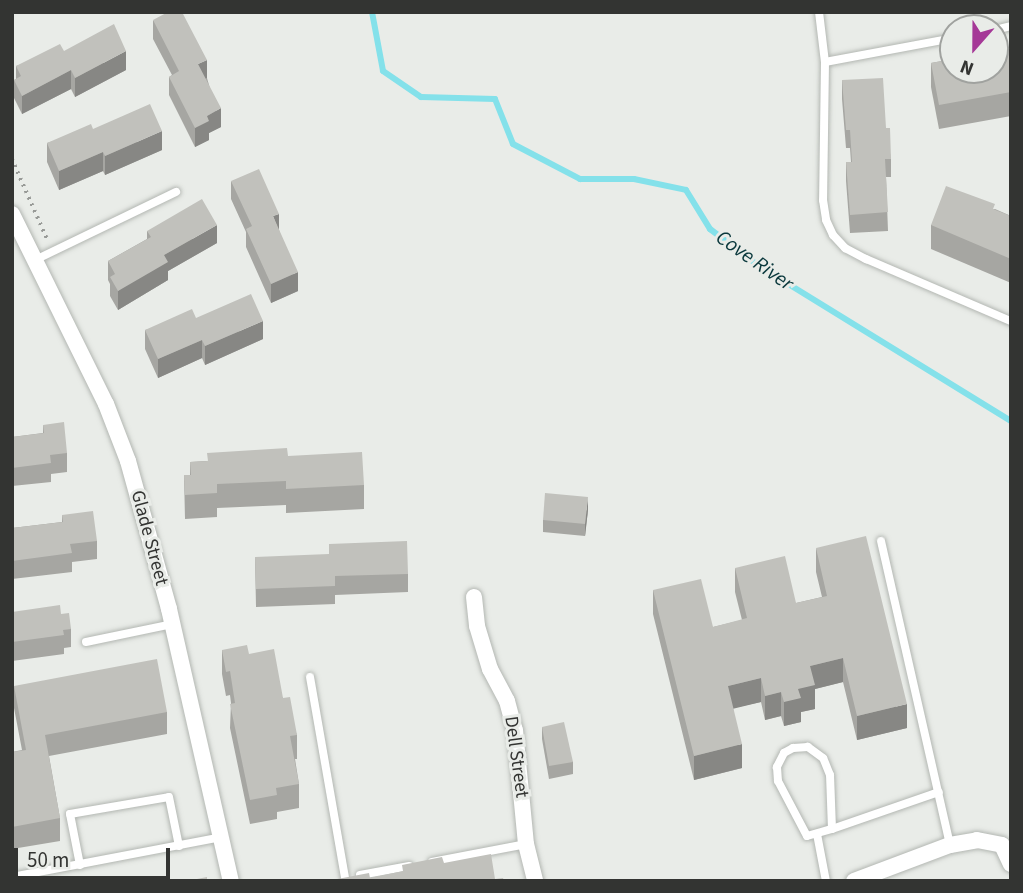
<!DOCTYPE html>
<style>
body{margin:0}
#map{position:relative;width:1023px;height:893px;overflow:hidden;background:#e9ece8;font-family:"Source Sans 3",sans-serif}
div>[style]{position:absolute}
.stream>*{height:6px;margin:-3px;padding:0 3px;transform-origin:3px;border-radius:3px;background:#84e1ea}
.path>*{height:3.5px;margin-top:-1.75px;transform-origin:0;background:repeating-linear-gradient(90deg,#989a97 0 2px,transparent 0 7px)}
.roads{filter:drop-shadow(0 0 2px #b3b7b2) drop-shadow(0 0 2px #b3b7b2)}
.lane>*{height:8px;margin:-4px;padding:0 4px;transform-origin:4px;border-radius:4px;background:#fff}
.street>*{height:16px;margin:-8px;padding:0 8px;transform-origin:8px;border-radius:8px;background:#fff}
.wall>*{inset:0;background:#a6a6a2}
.shaded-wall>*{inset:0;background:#878784}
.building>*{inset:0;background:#c1c1bc}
span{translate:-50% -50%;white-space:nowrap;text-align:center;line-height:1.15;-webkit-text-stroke:6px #e9ece8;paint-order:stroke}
.street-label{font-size:19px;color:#333432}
.water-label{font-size:21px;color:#0a383c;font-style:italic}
.frame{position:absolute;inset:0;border:14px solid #333432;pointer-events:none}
.north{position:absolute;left:939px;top:14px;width:70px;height:70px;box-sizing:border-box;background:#e9ece8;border:2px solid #a0a29f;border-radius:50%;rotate:201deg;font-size:19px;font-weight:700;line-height:28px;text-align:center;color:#333432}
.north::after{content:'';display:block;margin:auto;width:24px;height:32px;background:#a53897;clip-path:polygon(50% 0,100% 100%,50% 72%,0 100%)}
.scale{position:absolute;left:14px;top:848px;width:156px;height:32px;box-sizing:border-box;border:4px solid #333432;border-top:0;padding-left:9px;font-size:21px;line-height:24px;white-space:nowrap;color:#333432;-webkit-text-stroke:5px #e9ece8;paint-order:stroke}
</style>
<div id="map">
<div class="stream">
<div style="left:372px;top:12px;width:60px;rotate:79.4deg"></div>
<div style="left:383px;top:71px;width:46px;rotate:34.4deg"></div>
<div style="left:421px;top:97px;width:74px;rotate:1.5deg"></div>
<div style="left:495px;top:99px;width:48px;rotate:68.2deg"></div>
<div style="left:513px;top:144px;width:76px;rotate:27.6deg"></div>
<div style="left:580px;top:179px;width:54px"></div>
<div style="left:634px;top:179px;width:53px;rotate:11.9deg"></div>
<div style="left:686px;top:190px;width:46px;rotate:58.4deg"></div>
<div style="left:710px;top:229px;width:61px;rotate:37.1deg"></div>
<div style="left:759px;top:266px;width:296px;rotate:31.6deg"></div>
</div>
<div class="path">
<div style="left:12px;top:159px;width:90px;rotate:66.3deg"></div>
</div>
<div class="roads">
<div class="lane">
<div style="left:819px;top:12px;width:50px;rotate:83.2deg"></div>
<div style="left:825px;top:62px;width:130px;rotate:-10.6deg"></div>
<div style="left:995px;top:30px;width:16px;rotate:-14deg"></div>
<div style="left:825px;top:62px;width:138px;rotate:90.8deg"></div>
<div style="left:823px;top:200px;width:20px;rotate:81deg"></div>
<div style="left:826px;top:220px;width:17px;rotate:65deg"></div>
<div style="left:833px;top:235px;width:18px;rotate:47deg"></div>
<div style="left:845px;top:248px;width:24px;rotate:28deg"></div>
<div style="left:866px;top:259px;width:158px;rotate:23.2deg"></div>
<div style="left:33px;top:261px;width:159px;rotate:-25.8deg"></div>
<div style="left:881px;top:541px;width:312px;rotate:77.2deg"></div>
<div style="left:86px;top:642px;width:89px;rotate:-11.7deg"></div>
<div style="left:310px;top:677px;width:204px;rotate:80.1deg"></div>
<div style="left:832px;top:829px;width:54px;rotate:-92.1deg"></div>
<div style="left:830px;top:775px;width:18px;rotate:-112deg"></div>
<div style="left:823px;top:758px;width:19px;rotate:-144deg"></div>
<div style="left:808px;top:747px;width:15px;rotate:176deg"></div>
<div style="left:793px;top:748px;width:10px;rotate:151deg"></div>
<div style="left:784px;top:753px;width:16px;rotate:117deg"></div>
<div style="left:777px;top:767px;width:14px;rotate:86deg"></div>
<div style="left:778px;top:781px;width:62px;rotate:62.2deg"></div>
<div style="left:807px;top:836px;width:26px;rotate:-16deg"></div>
<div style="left:832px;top:829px;width:113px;rotate:-19.1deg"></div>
<div style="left:817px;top:834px;width:48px;rotate:79.2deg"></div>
<div style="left:432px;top:862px;width:96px;rotate:-10.8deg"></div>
<div style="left:80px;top:865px;width:52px;rotate:-101.1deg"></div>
<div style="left:70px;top:814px;width:100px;rotate:-9.7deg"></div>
<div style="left:169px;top:797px;width:50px;rotate:78.5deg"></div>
<div style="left:360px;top:875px;width:50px;rotate:-10.4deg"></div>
<div style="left:12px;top:877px;width:213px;rotate:-10.8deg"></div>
</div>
<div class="street">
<div style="left:12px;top:214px;width:212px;rotate:63.7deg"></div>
<div style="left:106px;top:404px;width:61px;rotate:68.9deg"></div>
<div style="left:128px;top:461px;width:154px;rotate:74.5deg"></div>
<div style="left:169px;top:609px;width:279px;rotate:77.2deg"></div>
<div style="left:474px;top:597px;width:29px;rotate:84deg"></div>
<div style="left:477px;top:626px;width:45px;rotate:73.2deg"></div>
<div style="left:490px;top:669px;width:36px;rotate:62deg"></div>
<div style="left:507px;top:701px;width:30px;rotate:75deg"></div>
<div style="left:515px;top:730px;width:115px;rotate:84.5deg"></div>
<div style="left:526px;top:844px;width:38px;rotate:76deg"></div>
<div style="left:854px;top:881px;width:103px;rotate:-20.6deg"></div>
<div style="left:950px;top:845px;width:27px;rotate:-10deg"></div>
<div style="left:977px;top:840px;width:25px;rotate:11deg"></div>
<div style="left:1002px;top:845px;width:21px;rotate:65deg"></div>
</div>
</div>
<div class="wall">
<div style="clip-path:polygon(153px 20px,207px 78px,221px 127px,209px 133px,209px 140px,195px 147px,169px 95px,169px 77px,172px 75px,153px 39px)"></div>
<div style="clip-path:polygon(1011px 48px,1011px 116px,939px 129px,931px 87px,931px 63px)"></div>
<div style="clip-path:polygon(64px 51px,126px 70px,75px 97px,71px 89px,22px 114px,14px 98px,14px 80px,16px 79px,16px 66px)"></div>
<div style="clip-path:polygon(842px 80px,886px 128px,891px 159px,891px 177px,886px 177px,888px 231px,850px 233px,846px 181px,846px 162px,851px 162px,850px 148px,846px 148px,842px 99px)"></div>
<div style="clip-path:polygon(93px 129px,162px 150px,105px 175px,103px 171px,59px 190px,47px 162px,47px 143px)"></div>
<div style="clip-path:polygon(231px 181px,279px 230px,298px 291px,271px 303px,246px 247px,246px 232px,231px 199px)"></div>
<div style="clip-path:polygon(995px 209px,1011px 216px,1011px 283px,931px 249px,931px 225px)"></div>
<div style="clip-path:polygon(147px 231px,217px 243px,168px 271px,168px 280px,118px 310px,110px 296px,110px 284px,108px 280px,108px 261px,147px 239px)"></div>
<div style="clip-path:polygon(196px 318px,263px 339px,205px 365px,202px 358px,158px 378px,145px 349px,145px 330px)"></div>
<div style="clip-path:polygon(43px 425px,67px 453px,67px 472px,51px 474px,51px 482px,12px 486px,12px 437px,43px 433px)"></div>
<div style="clip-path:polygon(288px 456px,364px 485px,364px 509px,286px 513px,286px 505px,217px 508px,217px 517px,185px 519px,184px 475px,190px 475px,190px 462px)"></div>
<div style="clip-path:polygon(588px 510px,585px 536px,543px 532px,543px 520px)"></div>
<div style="clip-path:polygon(62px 515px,97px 541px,97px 559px,72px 562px,72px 572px,12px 579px,12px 528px,62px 522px)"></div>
<div style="clip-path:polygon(816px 548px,907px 728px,857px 740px,843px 682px,815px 689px,815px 709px,801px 712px,801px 722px,784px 726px,781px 716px,765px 720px,761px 702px,733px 708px,742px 768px,694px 780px,653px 614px,653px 590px,713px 627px,742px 620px,735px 592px,735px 568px,796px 603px,822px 597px,816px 572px)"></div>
<div style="clip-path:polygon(255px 557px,408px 574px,408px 592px,335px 595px,335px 604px,256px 607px)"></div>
<div style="clip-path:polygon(12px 612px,61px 614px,71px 629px,71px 647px,64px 648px,64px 654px,12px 661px)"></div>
<div style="clip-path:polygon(222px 650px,249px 654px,283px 698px,297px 735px,297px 759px,295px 759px,299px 784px,299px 808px,277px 812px,277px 819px,250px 824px,230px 728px,231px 703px,230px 695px,226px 696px,222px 674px)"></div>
<div style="clip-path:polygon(14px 686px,167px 712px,167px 734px,49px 756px,60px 818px,60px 841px,12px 849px,12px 752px,22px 750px,14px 708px)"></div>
<div style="clip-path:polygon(542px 727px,573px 762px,573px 774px,549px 779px,542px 739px)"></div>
</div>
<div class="shaded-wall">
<div style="clip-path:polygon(126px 51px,126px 70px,75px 97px,75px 78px)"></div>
<div style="clip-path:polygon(207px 60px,207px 78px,198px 82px,198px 64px)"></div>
<div style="clip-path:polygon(71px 70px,71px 89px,22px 114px,22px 96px)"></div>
<div style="clip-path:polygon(221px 108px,221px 127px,209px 133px,209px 140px,195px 147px,195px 128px,207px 116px)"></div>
<div style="clip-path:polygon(162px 131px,162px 150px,105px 175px,105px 156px)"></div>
<div style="clip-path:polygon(103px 152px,103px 171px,59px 190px,59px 171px)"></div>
<div style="clip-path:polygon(279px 214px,279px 232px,273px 216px)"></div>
<div style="clip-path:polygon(217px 225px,217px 243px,168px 271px,168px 280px,118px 310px,118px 291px,164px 255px)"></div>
<div style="clip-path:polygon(298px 272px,298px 291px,271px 303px,271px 284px)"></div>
<div style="clip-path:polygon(263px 321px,263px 339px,205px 365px,205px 346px)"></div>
<div style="clip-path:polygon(202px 340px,202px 358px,158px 378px,158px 359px)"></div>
<div style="clip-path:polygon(588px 497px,588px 510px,585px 536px,585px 524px)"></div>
<div style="clip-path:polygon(843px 658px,843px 682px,815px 689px,815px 709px,801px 712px,801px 722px,784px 726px,784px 702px,798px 689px,810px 666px)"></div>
<div style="clip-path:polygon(761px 678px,761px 702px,728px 710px,728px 686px)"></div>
<div style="clip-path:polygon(781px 692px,781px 716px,765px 720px,765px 696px)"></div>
<div style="clip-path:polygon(907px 704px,907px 728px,857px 740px,857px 716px)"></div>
<div style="clip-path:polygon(742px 744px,742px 768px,694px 780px,694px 756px)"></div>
</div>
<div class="building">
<div style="clip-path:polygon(168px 12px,182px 12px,207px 60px,198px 64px,221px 108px,207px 116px,209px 121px,195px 128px,169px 77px,179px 71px,153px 20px)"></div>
<div style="clip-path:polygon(114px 24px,126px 51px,75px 78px,71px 70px,22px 96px,14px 80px,21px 76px,16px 66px,60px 44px,64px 51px)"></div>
<div style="clip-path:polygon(1011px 48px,1011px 92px,939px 105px,931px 63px,953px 59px,953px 70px,995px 70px,995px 51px)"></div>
<div style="clip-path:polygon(883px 78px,886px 128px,890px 128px,891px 159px,885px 159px,888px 212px,850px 215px,846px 162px,852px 162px,850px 130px,846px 130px,842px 80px)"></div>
<div style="clip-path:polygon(150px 104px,162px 131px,105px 156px,103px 152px,59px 171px,47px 143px,91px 124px,93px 129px)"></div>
<div style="clip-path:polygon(259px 169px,279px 214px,273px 216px,298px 272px,271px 284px,246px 229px,252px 226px,231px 181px)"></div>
<div style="clip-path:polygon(946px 186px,995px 204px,993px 209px,1011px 216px,1011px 259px,931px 225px)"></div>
<div style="clip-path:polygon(202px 199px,217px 225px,164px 255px,168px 262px,118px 291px,110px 277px,115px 274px,108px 261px,151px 237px,147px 231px)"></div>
<div style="clip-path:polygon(251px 294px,263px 321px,205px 346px,202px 340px,158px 359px,145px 330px,192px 309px,196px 318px)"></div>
<div style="clip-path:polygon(64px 422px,67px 453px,50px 455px,51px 463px,12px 468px,12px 437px,44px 433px,43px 425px)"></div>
<div style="clip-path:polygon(287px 448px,288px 456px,362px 452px,364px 485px,286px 489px,286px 481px,217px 484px,217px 493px,185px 495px,184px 475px,191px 475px,190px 462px,208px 461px,207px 453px)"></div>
<div style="clip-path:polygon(545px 493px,588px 497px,585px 524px,543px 520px)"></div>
<div style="clip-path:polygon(93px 511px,97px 541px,70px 544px,72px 553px,12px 561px,12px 528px,63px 522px,62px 515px)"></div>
<div style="clip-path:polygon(866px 536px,907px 704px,857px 716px,843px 658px,810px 666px,815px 685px,798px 689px,801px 698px,784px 702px,781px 692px,765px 696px,761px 678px,728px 686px,742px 744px,694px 756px,653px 590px,701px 579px,713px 627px,747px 618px,735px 568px,785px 556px,796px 603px,827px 596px,816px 548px)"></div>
<div style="clip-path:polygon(407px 541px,408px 574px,335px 576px,335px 586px,256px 589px,255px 557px,329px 554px,329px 544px)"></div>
<div style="clip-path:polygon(60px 605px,61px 614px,69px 613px,71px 629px,63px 630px,64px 635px,12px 642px,12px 612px)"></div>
<div style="clip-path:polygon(247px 645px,249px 654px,274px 649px,283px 698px,290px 697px,297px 735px,290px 736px,299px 784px,276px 788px,277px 795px,250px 800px,230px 704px,235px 703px,230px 671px,226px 672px,222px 650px)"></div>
<div style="clip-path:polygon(157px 659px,167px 712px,45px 735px,60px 818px,12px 827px,12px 752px,26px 750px,14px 686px)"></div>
<div style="clip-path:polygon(564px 722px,573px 762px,549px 766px,542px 727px)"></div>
<div style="clip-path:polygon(491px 854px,495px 879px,503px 878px,504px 881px,327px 881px,369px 873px,370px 878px,403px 871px,402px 865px,442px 857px,444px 863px)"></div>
<div style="clip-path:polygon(207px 877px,207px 881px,187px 881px)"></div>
</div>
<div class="street-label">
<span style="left:149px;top:538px;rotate:75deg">Glade Street</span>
<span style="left:516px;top:757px;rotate:82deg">Dell Street</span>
</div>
<div class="water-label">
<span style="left:755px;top:260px;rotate:35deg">Cove River</span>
</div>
<div class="frame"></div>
<div class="north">N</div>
<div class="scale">50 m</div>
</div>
